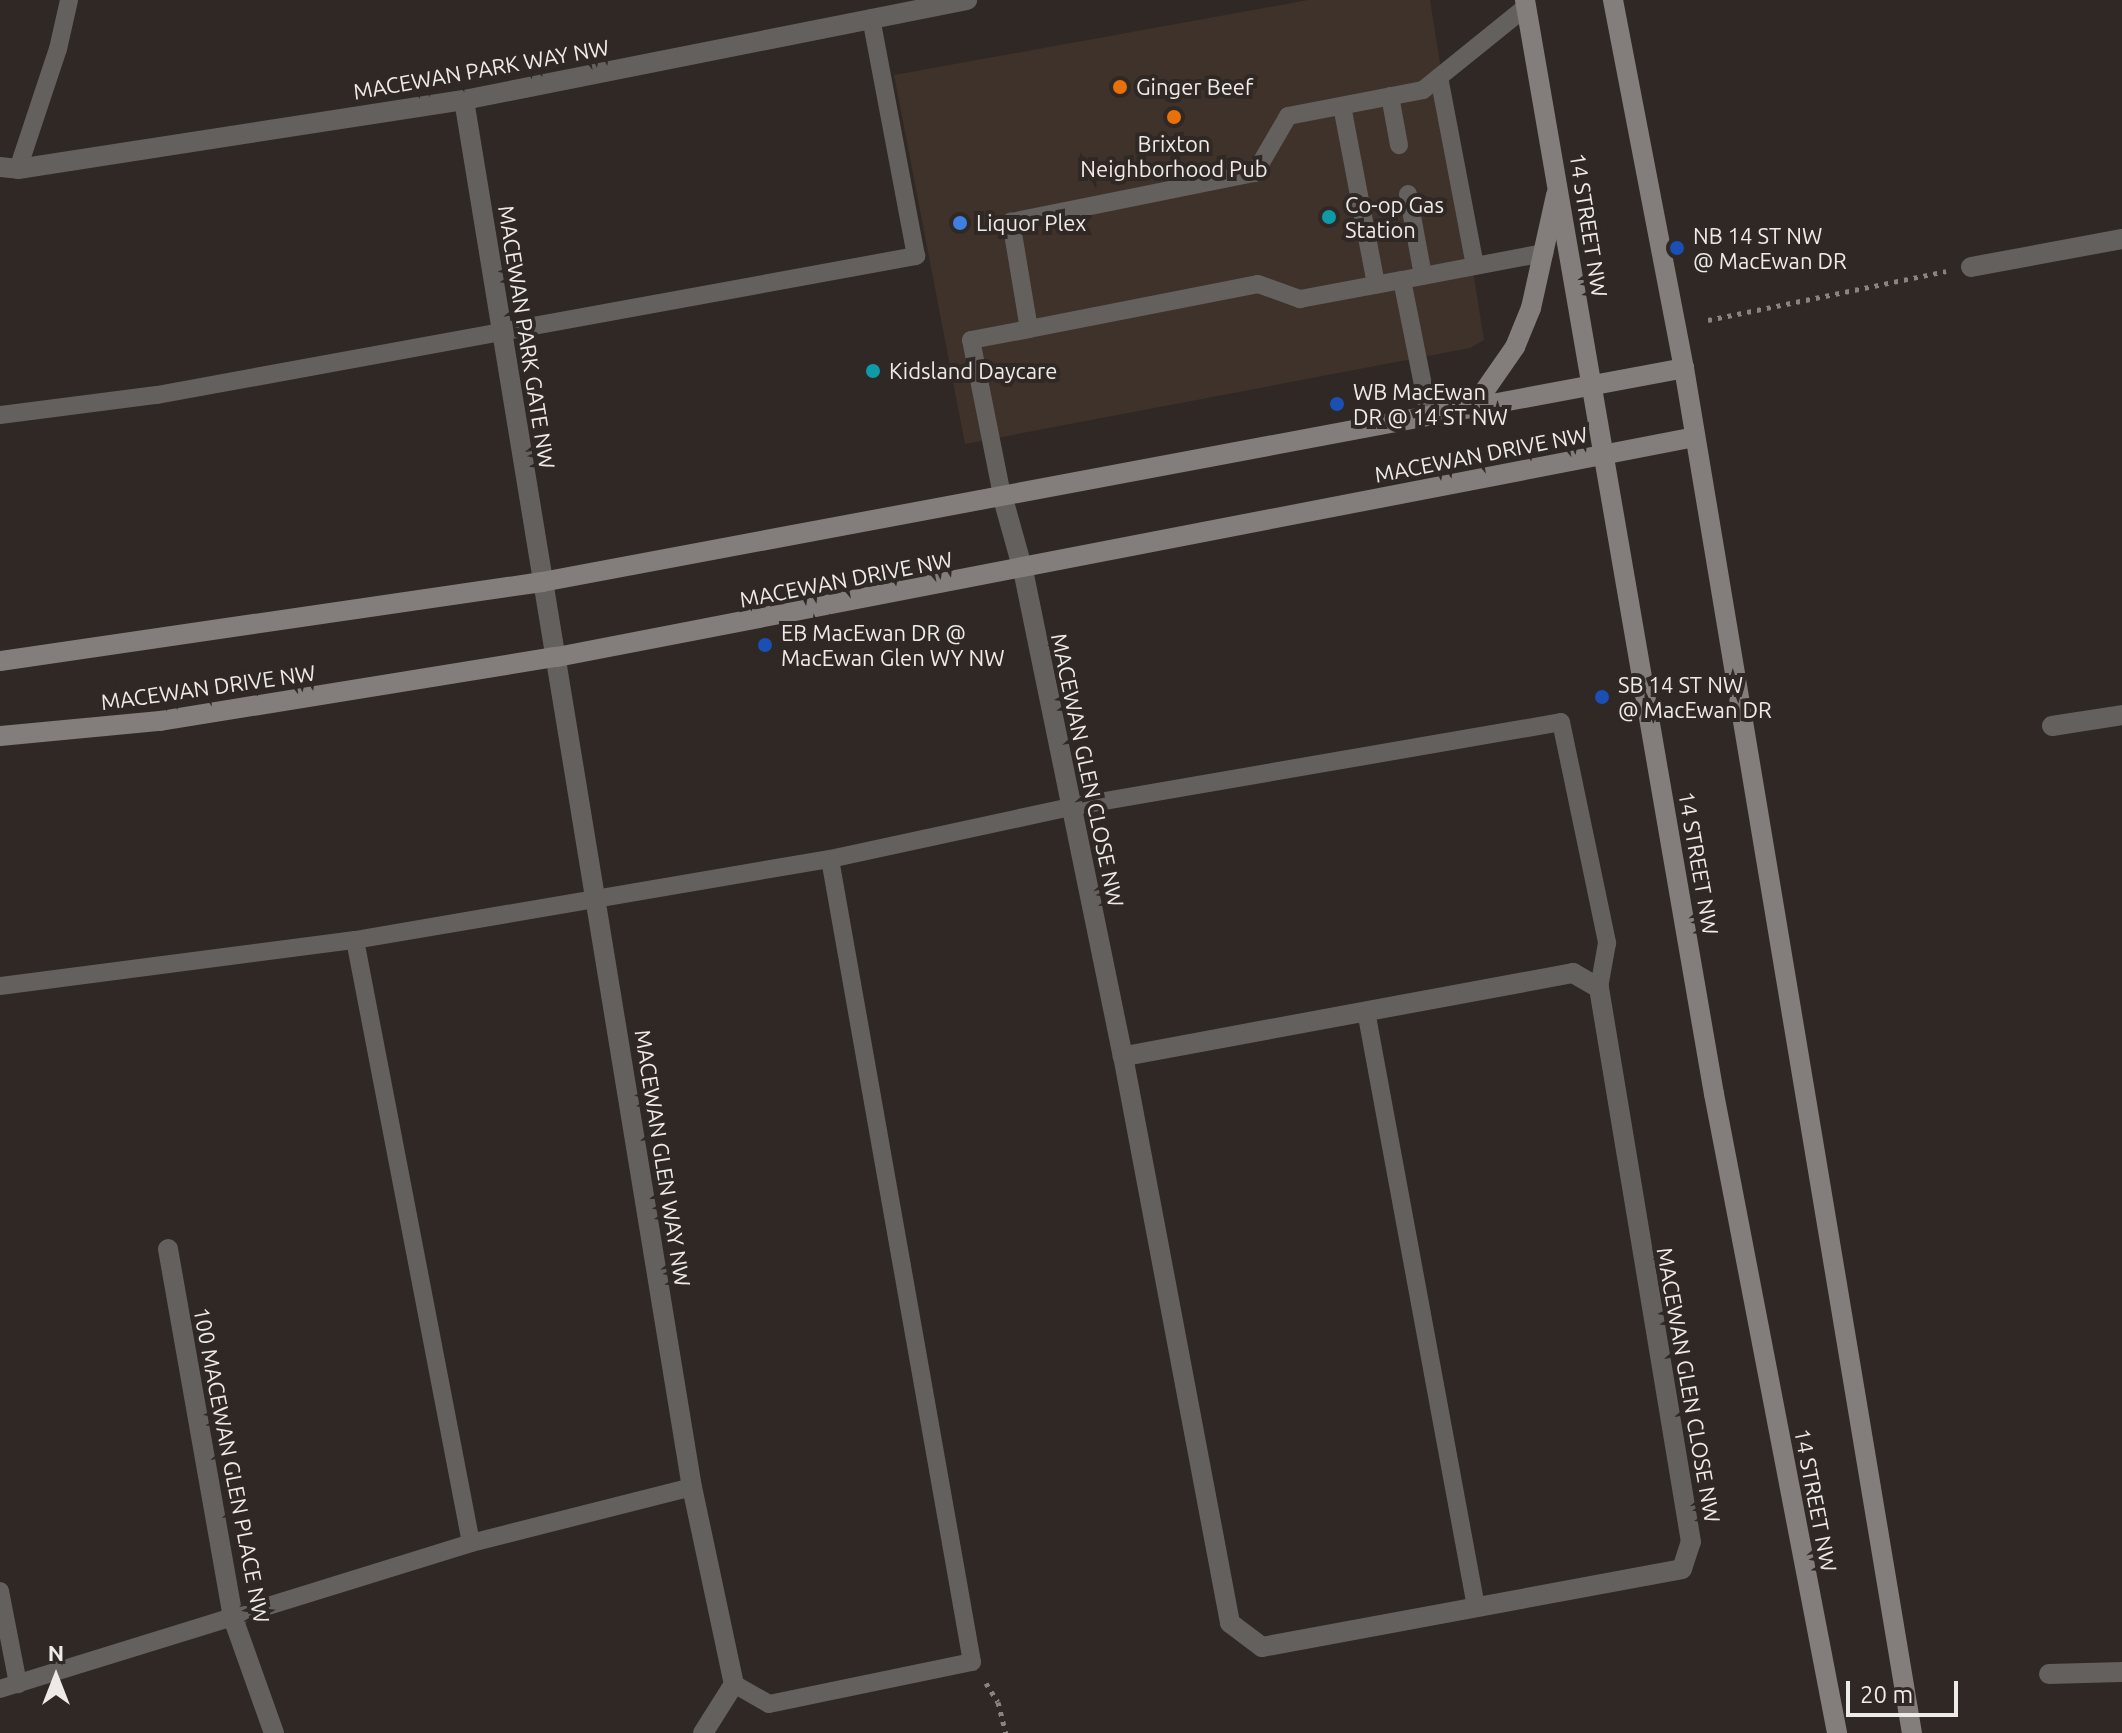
<!DOCTYPE html>
<style>
body{margin:0}
#map{position:relative;width:2122px;height:1733px;overflow:hidden;background:#2f2824;font-family:Ubuntu,sans-serif}
div>[style]{position:absolute}
.built>*{inset:0;background:#3e322b}
.path>*{height:5px;margin-top:-2.5px;transform-origin:0;background:repeating-linear-gradient(90deg,#8a8481 0 4px,transparent 0 10px)}
.lane>*{height:18px;margin:-9px;padding:0 9px;transform-origin:9px;border-radius:9px;background:#63605e}
.street>*{height:20px;margin:-10px;padding:0 10px;transform-origin:10px;border-radius:10px;background:#63605e}
.secondary>*{height:20px;margin:-10px;padding:0 10px;transform-origin:10px;border-radius:10px;background:#837e7b}
.dots>*{width:22px;height:22px;translate:-50% -50%;box-sizing:border-box;border:4px solid #2f2824;border-radius:50%}
span{translate:-50% -50%;white-space:nowrap;text-align:center;line-height:1.15;-webkit-text-stroke:8px #2f2824;paint-order:stroke}
.street-label{font-size:22px;color:#eeeae7}
.poi-label{font-size:22px;color:#eeeae7}
.left{translate:0 -50%;text-align:left}
.north{position:absolute;left:16px;top:1637px;width:80px;height:80px;-webkit-text-stroke:6px #2f2824;paint-order:stroke;rotate:0deg;font-size:22px;font-weight:700;line-height:32px;text-align:center;color:#eeeae7}
.north::after{content:'';display:block;margin:auto;width:28px;height:36px;background:#eeeae7;clip-path:polygon(50% 0,100% 100%,50% 72%,0 100%)}
.scale{position:absolute;left:1846px;top:1681px;width:112px;height:36px;box-sizing:border-box;border:4px solid #eeeae7;border-top:0;padding-left:10px;font-size:24px;line-height:28px;white-space:nowrap;color:#eeeae7;-webkit-text-stroke:6px #2f2824;paint-order:stroke}
</style>
<div id="map">
<div class="built">
<div style="clip-path:polygon(1308px 0,1430px 0,1484px 340px,1470px 348px,965px 444px,894px 75px)"></div>
</div>
<div class="path">
<div style="left:1708px;top:320px;width:243px;rotate:-11.6deg"></div>
<div style="left:986px;top:1683px;width:22px;rotate:58deg"></div>
<div style="left:998px;top:1702px;width:32px;rotate:76deg"></div>
</div>
<div class="lane">
<div style="left:1439px;top:77px;width:192px;rotate:79.2deg"></div>
<div style="left:1390px;top:96px;width:50px;rotate:79.6deg"></div>
<div style="left:1342px;top:106px;width:182px;rotate:79.2deg"></div>
<div style="left:18px;top:169px;width:126px;rotate:-71.6deg"></div>
<div style="left:58px;top:49px;width:50px;rotate:-77.3deg"></div>
<div style="left:1408px;top:194px;width:83px;rotate:79.6deg"></div>
<div style="left:1402px;top:280px;width:145px;rotate:-10.8deg"></div>
<div style="left:1029px;top:329px;width:233px;rotate:-11.1deg"></div>
<div style="left:1258px;top:284px;width:45px;rotate:19.7deg"></div>
<div style="left:1300px;top:299px;width:104px;rotate:-10.6deg"></div>
<div style="left:1402px;top:280px;width:138px;rotate:78.7deg"></div>
<div style="left:0;top:415px;width:158px;rotate:-7.3deg"></div>
<div style="left:157px;top:395px;width:772px;rotate:-10.38deg"></div>
<div style="left:916px;top:256px;width:242px;rotate:-100.7deg"></div>
<div style="left:1002px;top:495px;width:158px;rotate:-101.3deg"></div>
<div style="left:971px;top:340px;width:59px;rotate:-10.7deg"></div>
<div style="left:1029px;top:329px;width:109px;rotate:-99.5deg"></div>
<div style="left:1011px;top:222px;width:249px;rotate:-11.4deg"></div>
<div style="left:1255px;top:173px;width:66px;rotate:-59.9deg"></div>
<div style="left:1288px;top:116px;width:137px;rotate:-10.9deg"></div>
<div style="left:1423px;top:90px;width:132px;rotate:-38.9deg"></div>
<div style="left:355px;top:940px;width:614px;rotate:79.11deg"></div>
<div style="left:0;top:986px;width:358px;rotate:-7.4deg"></div>
<div style="left:355px;top:940px;width:482px;rotate:-9.7deg"></div>
<div style="left:830px;top:859px;width:246px;rotate:-12.2deg"></div>
<div style="left:1070px;top:807px;width:498px;rotate:-9.8deg"></div>
<div style="left:1561px;top:722px;width:226px;rotate:78.2deg"></div>
<div style="left:1607px;top:943px;width:46px;rotate:100.1deg"></div>
<div style="left:1366px;top:1011px;width:606px;rotate:79.54deg"></div>
<div style="left:0;top:1591px;width:95px;rotate:79deg"></div>
<div style="left:734px;top:1684px;width:40px;rotate:29.7deg"></div>
<div style="left:769px;top:1704px;width:207px;rotate:-11.7deg"></div>
<div style="left:972px;top:1662px;width:815px;rotate:-100.03deg"></div>
<div style="left:0;top:1689px;width:493px;rotate:-17.2deg"></div>
<div style="left:471px;top:1543px;width:228px;rotate:-14.2deg"></div>
</div>
<div class="street">
<div style="left:464px;top:100px;width:1406px;rotate:80.67deg"></div>
<div style="left:692px;top:1487px;width:201px;rotate:78deg"></div>
<div style="left:734px;top:1684px;width:58px;rotate:122.3deg"></div>
<div style="left:0;top:167px;width:18px;rotate:6deg"></div>
<div style="left:18px;top:169px;width:451px;rotate:-8.8deg"></div>
<div style="left:464px;top:100px;width:513px;rotate:-11.24deg"></div>
<div style="left:1971px;top:267px;width:154px;rotate:-10.5deg"></div>
<div style="left:1002px;top:495px;width:78px;rotate:74.4deg"></div>
<div style="left:1023px;top:570px;width:496px;rotate:78.4deg"></div>
<div style="left:1123px;top:1056px;width:577px;rotate:79.31deg"></div>
<div style="left:1230px;top:1623px;width:40px;rotate:37deg"></div>
<div style="left:1262px;top:1647px;width:427px;rotate:-10.5deg"></div>
<div style="left:1682px;top:1569px;width:28px;rotate:-72deg"></div>
<div style="left:1691px;top:1542px;width:562px;rotate:-99.43deg"></div>
<div style="left:1599px;top:988px;width:30px;rotate:-150deg"></div>
<div style="left:1573px;top:973px;width:458px;rotate:169.5deg"></div>
<div style="left:2052px;top:726px;width:71px;rotate:-8.9deg"></div>
<div style="left:168px;top:1249px;width:375px;rotate:80deg"></div>
<div style="left:233px;top:1618px;width:122px;rotate:70.4deg"></div>
<div style="left:2049px;top:1674px;width:73px;rotate:-1.6deg"></div>
</div>
<div class="secondary">
<div style="left:1525px;top:0;width:1110px;rotate:80.2deg"></div>
<div style="left:1714px;top:1094px;width:651px;rotate:79.1deg"></div>
<div style="left:1613px;top:0;width:375px;rotate:79.1deg"></div>
<div style="left:1684px;top:368px;width:1384px;rotate:80.52deg"></div>
<div style="left:1474px;top:406px;width:72px;rotate:-55.2deg"></div>
<div style="left:1515px;top:347px;width:42px;rotate:-67.7deg"></div>
<div style="left:1531px;top:308px;width:116px;rotate:-77.5deg"></div>
<div style="left:0;top:661px;width:548px;rotate:-8.29deg"></div>
<div style="left:542px;top:582px;width:1162px;rotate:-10.61deg"></div>
<div style="left:0;top:736px;width:161px;rotate:-5.4deg"></div>
<div style="left:160px;top:721px;width:402px;rotate:-9.2deg"></div>
<div style="left:557px;top:657px;width:1159px;rotate:-10.94deg"></div>
</div>
<div class="dots">
<div style="left:1120px;top:87px;background:#e8710a"></div>
<div style="left:1174px;top:117px;background:#e8710a"></div>
<div style="left:1329px;top:217px;background:#0f9aa8"></div>
<div style="left:960px;top:223px;background:#3f7fe0"></div>
<div style="left:1677px;top:248px;background:#1a4fb4"></div>
<div style="left:873px;top:371px;background:#0f9aa8"></div>
<div style="left:1337px;top:404px;background:#1a4fb4"></div>
<div style="left:765px;top:645px;background:#1a4fb4"></div>
<div style="left:1602px;top:697px;background:#1a4fb4"></div>
</div>
<div class="street-label">
<span style="left:481px;top:69px;rotate:-10deg">MACEWAN PARK WAY NW</span>
<span style="left:1589px;top:225px;rotate:81deg">14 STREET NW</span>
<span style="left:527px;top:337px;rotate:81deg">MACEWAN PARK GATE NW</span>
<span style="left:1481px;top:454px;rotate:-11deg">MACEWAN DRIVE NW</span>
<span style="left:846px;top:579px;rotate:-11deg">MACEWAN DRIVE NW</span>
<span style="left:208px;top:687px;rotate:-8deg">MACEWAN DRIVE NW</span>
<span style="left:1088px;top:770px;rotate:78deg">MACEWAN GLEN CLOSE NW</span>
<span style="left:1699px;top:863px;rotate:80deg">14 STREET NW</span>
<span style="left:663px;top:1158px;rotate:81deg">MACEWAN GLEN WAY NW</span>
<span style="left:1689px;top:1385px;rotate:80deg">MACEWAN GLEN CLOSE NW</span>
<span style="left:232px;top:1465px;rotate:79deg">100 MACEWAN GLEN PLACE NW</span>
<span style="left:1816px;top:1500px;rotate:79deg">14 STREET NW</span>
</div>
<div class="poi-label">
<span class="left" style="left:1136px;top:87px">Ginger Beef</span>
<span style="left:1174px;top:156px">Brixton<br>Neighborhood Pub</span>
<span class="left" style="left:1345px;top:217px">Co-op Gas<br>Station</span>
<span class="left" style="left:976px;top:223px">Liquor Plex</span>
<span class="left" style="left:1693px;top:248px">NB 14 ST NW<br>@ MacEwan DR</span>
<span class="left" style="left:889px;top:371px">Kidsland Daycare</span>
<span class="left" style="left:1353px;top:404px">WB MacEwan<br>DR @ 14 ST NW</span>
<span class="left" style="left:781px;top:645px">EB MacEwan DR @<br>MacEwan Glen WY NW</span>
<span class="left" style="left:1618px;top:697px">SB 14 ST NW<br>@ MacEwan DR</span>
</div>
<div class="north">N</div>
<div class="scale">20 m</div>
</div>
